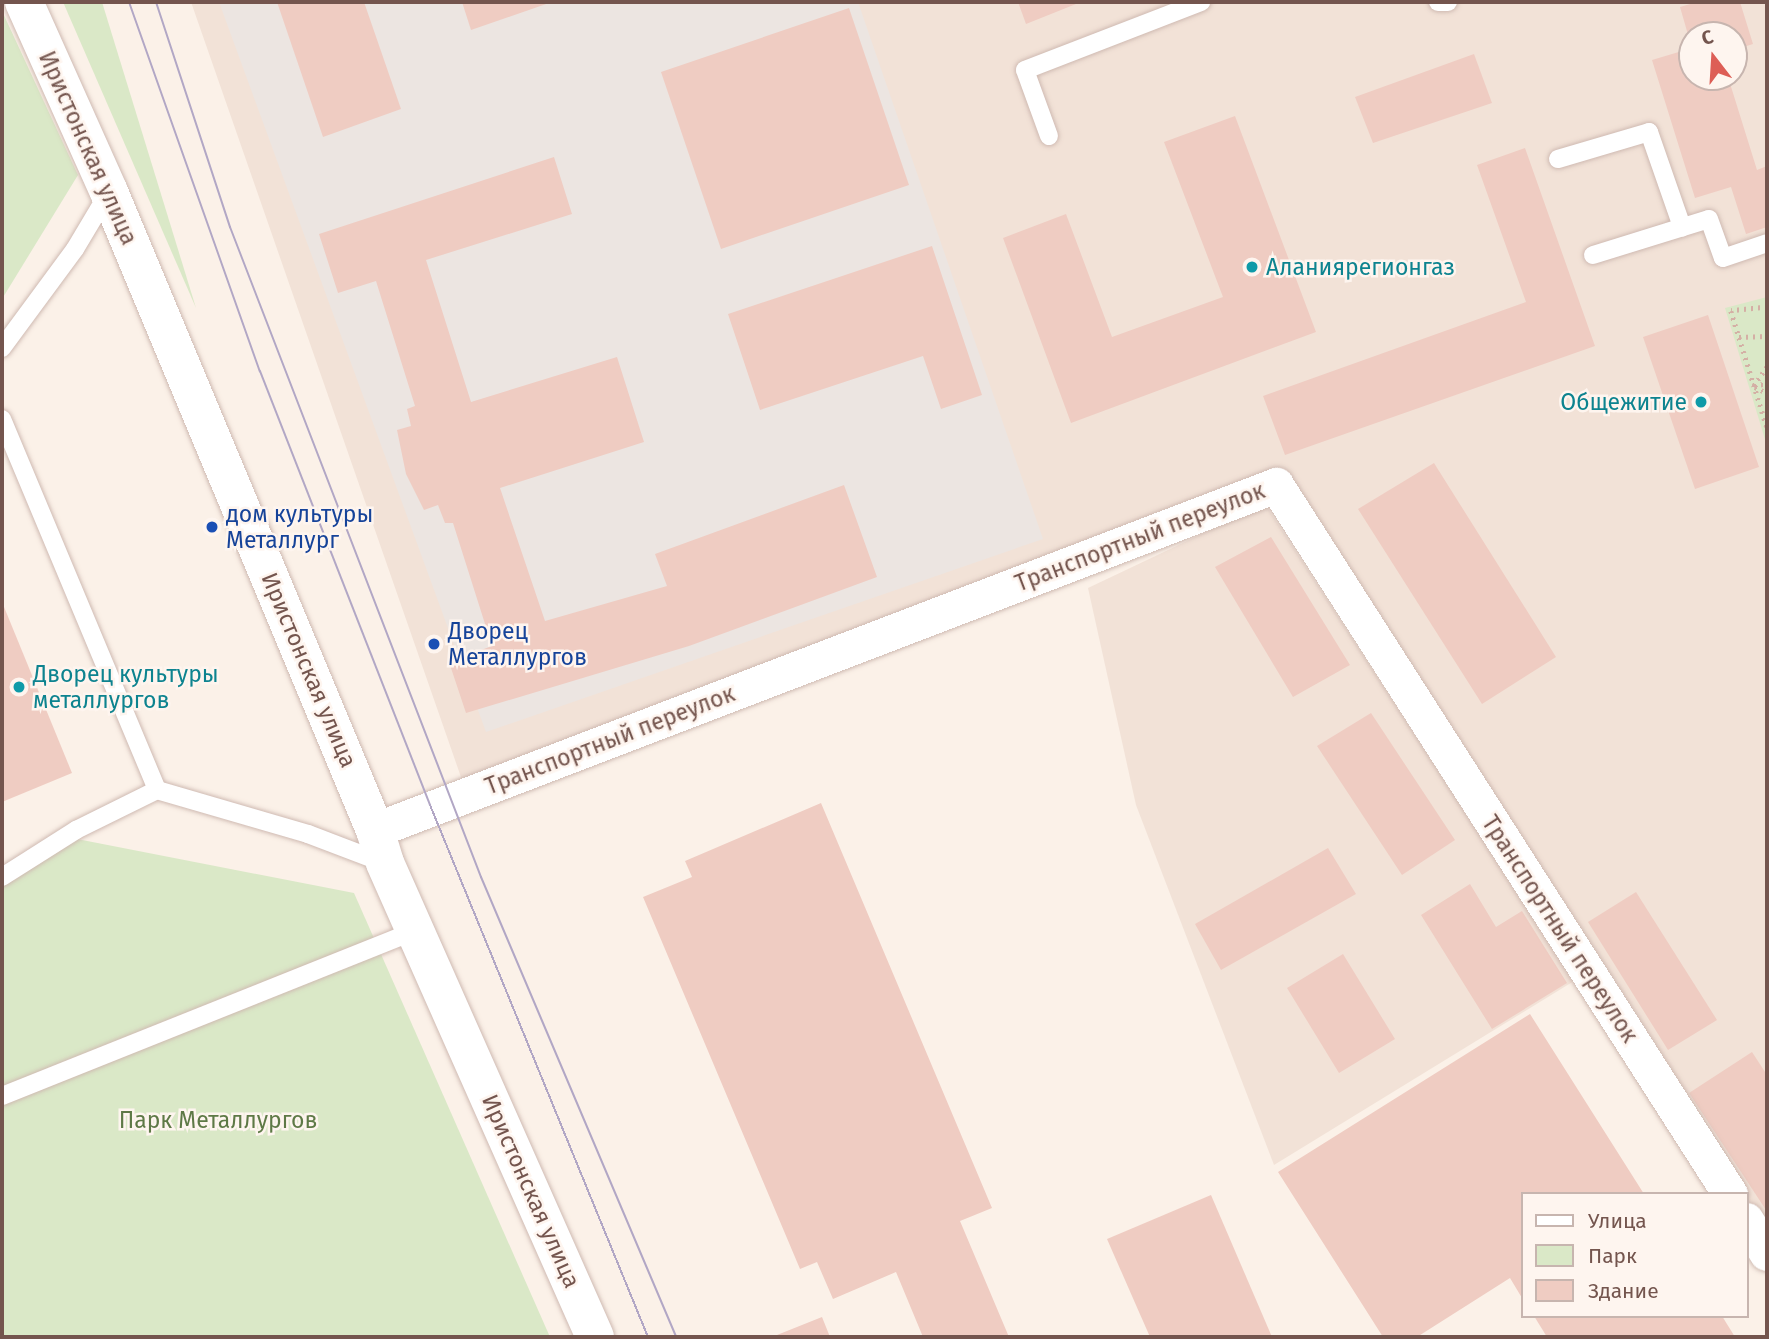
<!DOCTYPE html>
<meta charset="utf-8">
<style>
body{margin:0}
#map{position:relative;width:1769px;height:1339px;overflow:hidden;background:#fbf1e8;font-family:"Fira Sans",sans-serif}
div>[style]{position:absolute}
.residential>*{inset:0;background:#f2e2d7}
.industrial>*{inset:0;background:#ece5e1}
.green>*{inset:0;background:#dae8c7}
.building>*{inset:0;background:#efccc2}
.path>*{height:4.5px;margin-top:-2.25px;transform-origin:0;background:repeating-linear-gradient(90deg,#d4afa5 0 2px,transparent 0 7px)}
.roads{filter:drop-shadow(0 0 2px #cfbab2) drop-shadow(0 0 2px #cfbab2)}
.service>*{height:18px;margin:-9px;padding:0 9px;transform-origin:9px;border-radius:9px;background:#fff}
.minor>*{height:35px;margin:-17.5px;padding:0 17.5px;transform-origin:17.5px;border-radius:17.5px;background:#fff}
.secondary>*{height:38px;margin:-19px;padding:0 19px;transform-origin:19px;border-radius:19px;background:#fff}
.tram>*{height:2px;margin:-1px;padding:0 1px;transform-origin:1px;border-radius:1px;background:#b2a7c5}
.dots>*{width:19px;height:19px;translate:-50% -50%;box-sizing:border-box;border:4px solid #fef5ef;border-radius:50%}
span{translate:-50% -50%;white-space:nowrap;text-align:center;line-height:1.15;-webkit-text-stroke:5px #fef5ef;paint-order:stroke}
.street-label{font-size:23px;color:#74554e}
.culture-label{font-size:23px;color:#0d838f}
.left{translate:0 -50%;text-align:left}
.right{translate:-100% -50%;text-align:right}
.transit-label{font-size:23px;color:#164399}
.park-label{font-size:23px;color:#5e7946}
.frame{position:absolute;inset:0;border:4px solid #74554e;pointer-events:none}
.legend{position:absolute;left:1521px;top:1192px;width:228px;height:126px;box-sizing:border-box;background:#fef5ef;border:2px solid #c7b5af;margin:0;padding:9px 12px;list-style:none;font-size:21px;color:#74554e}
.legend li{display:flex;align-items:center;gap:14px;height:35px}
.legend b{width:35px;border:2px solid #c7b5af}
.north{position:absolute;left:1678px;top:21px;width:70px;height:70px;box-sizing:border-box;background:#fef5ef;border:2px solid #c7b5af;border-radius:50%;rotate:343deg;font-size:19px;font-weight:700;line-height:28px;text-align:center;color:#74554e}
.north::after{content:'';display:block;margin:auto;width:24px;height:32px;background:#dd5e56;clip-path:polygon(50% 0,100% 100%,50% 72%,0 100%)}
</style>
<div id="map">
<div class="residential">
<div style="clip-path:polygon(evenodd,191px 2px,1767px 2px,1767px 1253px,1746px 1220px,1746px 1194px,1276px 486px,462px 780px,191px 2px,1692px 35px,1734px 35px,1734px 77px,1692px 77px,1692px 35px)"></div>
<div style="clip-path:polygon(1265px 504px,1574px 981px,1274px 1165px,1136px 805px,1088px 588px)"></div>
</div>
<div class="industrial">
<div style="clip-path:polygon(219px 2px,858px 2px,1043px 539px,486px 732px)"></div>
</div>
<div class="green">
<div style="clip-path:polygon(63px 2px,102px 2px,196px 308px)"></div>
<div style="clip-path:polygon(2px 11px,78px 175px,2px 299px)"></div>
<div style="clip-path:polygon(1767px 297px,1767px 446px,1725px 308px)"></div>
<div style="clip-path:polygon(77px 839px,354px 893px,550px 1337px,2px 1337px,2px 878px)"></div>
</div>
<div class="building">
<div style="clip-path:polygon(277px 2px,364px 2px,401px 109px,323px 137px)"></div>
<div style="clip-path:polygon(462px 2px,552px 2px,471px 30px)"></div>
<div style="clip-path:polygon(1018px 2px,1081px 2px,1026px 24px)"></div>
<div style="clip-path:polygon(1697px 2px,1740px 2px,1753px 44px,1734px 50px,1734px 35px,1692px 35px,1691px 45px,1680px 7px)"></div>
<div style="clip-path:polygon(849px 8px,909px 185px,721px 249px,661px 72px)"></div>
<div style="clip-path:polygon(1692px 48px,1692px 77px,1728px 77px,1757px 170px,1767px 166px,1767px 227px,1746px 234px,1731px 187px,1695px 198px,1652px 60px)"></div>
<div style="clip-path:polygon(1474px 54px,1492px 103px,1373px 143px,1355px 97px)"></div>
<div style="clip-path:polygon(1235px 116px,1316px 332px,1071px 423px,1003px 238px,1066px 214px,1112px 337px,1223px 297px,1164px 142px)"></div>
<div style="clip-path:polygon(1525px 148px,1595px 346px,1285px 455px,1263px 396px,1526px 302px,1477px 165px)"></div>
<div style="clip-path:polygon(554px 157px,572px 214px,426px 260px,471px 402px,617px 357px,644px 442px,500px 488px,545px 621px,667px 586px,655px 554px,844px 485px,877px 577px,689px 646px,466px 713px,449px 662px,492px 646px,453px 523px,445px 523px,438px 505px,424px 510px,406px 474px,397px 430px,411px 426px,407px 409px,415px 406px,376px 281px,338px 293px,319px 234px)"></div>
<div style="clip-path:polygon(932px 246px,982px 395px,941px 409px,923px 356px,760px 410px,728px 314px)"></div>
<div style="clip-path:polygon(1708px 315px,1759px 467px,1695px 489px,1643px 337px)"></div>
<div style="clip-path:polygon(1434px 463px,1556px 657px,1482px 704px,1358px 509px)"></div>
<div style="clip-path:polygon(1271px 537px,1350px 665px,1293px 697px,1215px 567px)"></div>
<div style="clip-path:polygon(2px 602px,72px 773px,2px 802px)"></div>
<div style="clip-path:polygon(1371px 713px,1455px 840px,1402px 875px,1317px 746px)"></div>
<div style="clip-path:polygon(821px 803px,992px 1208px,960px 1221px,1009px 1337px,923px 1337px,896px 1272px,833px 1299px,817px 1262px,800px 1269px,643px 897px,692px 877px,685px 861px)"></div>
<div style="clip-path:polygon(1328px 848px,1356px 894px,1221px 970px,1195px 924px)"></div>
<div style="clip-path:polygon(1470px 884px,1496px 927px,1522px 911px,1567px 983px,1492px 1029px,1421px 915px)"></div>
<div style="clip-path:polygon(1636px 892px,1717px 1020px,1668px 1050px,1588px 922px)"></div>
<div style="clip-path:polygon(1343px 954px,1395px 1039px,1339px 1073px,1287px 988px)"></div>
<div style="clip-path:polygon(1530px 1014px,1644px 1194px,1522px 1194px,1522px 1298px,1510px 1278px,1417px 1337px,1383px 1337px,1278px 1172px)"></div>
<div style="clip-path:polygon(1752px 1052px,1767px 1075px,1766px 1210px,1689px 1093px)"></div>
<div style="clip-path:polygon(1211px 1195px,1272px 1337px,1150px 1337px,1107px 1239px)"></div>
<div style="clip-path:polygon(1534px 1316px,1722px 1316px,1735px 1337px,1547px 1337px)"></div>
<div style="clip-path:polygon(822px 1317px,830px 1337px,772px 1337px)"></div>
</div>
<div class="path">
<div style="left:1767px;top:307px;width:36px;rotate:174deg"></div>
<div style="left:1731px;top:311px;width:121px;rotate:72.8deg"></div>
<div style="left:1739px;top:337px;width:28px;rotate:-2deg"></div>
<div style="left:1767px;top:367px;width:23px;rotate:124deg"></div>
<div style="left:1754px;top:386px;width:13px;rotate:-13deg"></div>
<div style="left:1755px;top:387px;width:13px;rotate:27deg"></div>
</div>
<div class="roads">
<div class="service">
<div style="left:1438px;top:2px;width:10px"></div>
<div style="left:1049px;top:136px;width:70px;rotate:-110deg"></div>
<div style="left:1025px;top:70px;width:189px;rotate:-21.1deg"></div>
<div style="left:1558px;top:159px;width:95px;rotate:-16.5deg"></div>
<div style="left:1649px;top:132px;width:101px;rotate:70.8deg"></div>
<div style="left:1593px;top:255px;width:121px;rotate:-17.2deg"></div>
<div style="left:1709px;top:219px;width:41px;rotate:70.3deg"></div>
<div style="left:1723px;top:258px;width:46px;rotate:-18.8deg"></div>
<div style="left:2px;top:348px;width:123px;rotate:-53.6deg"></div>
<div style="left:75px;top:249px;width:66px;rotate:-59.2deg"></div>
<div style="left:2px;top:419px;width:402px;rotate:67.3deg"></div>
<div style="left:157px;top:790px;width:157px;rotate:16.2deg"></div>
<div style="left:308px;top:834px;width:81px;rotate:20.9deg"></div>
<div style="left:2px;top:877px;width:88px;rotate:-32.4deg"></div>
<div style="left:76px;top:830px;width:90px;rotate:-26.3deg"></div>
<div style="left:2px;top:1096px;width:447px;rotate:-21.8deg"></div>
</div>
<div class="minor">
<div style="left:375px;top:830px;width:965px;rotate:-20.95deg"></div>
<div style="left:1276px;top:485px;width:842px;rotate:57.37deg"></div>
<div style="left:1746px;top:1220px;width:39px;rotate:58deg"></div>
</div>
<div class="secondary">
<div style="left:24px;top:2px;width:208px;rotate:65.9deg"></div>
<div style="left:109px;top:192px;width:691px;rotate:67.37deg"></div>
<div style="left:375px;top:830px;width:34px;rotate:73deg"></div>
<div style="left:385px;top:863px;width:518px;rotate:66.1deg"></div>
</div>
</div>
<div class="tram">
<div style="left:129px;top:2px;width:392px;rotate:70.5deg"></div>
<div style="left:260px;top:371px;width:466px;rotate:68.6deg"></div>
<div style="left:430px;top:805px;width:575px;rotate:67.72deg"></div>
<div style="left:156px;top:2px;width:237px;rotate:71.8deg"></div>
<div style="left:230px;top:227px;width:697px;rotate:68.89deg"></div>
<div style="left:481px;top:877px;width:500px;rotate:67deg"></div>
</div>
<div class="dots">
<div style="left:1252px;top:267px;background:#0f9aa8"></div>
<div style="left:1701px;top:402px;background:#0f9aa8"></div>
<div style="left:212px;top:527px;background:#1a4fb4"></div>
<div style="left:434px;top:644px;background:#1a4fb4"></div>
<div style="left:19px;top:687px;background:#0f9aa8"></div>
</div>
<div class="street-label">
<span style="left:88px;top:148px;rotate:66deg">Иристонская улица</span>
<span style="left:1140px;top:537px;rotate:-21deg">Транспортный переулок</span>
<span style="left:309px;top:670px;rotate:67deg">Иристонская улица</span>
<span style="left:610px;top:740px;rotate:-21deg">Транспортный переулок</span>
<span style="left:1560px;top:929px;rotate:57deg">Транспортный переулок</span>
<span style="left:531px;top:1191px;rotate:66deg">Иристонская улица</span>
</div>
<div class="culture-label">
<span class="left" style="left:1266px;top:267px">Аланиярегионгаз</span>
<span class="right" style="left:1687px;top:402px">Общежитие</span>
<span class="left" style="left:33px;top:687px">Дворец культуры<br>металлургов</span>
</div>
<div class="transit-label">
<span class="left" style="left:226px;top:527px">дом культуры<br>Металлург</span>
<span class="left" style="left:448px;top:644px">Дворец<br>Металлургов</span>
</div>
<div class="park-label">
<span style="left:218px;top:1120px">Парк Металлургов</span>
</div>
<div class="frame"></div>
<ul class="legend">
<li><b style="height:9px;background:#fff"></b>Улица</li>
<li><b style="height:19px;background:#dae8c7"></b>Парк</li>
<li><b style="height:19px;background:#efccc2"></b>Здание</li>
</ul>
<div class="north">С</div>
</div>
